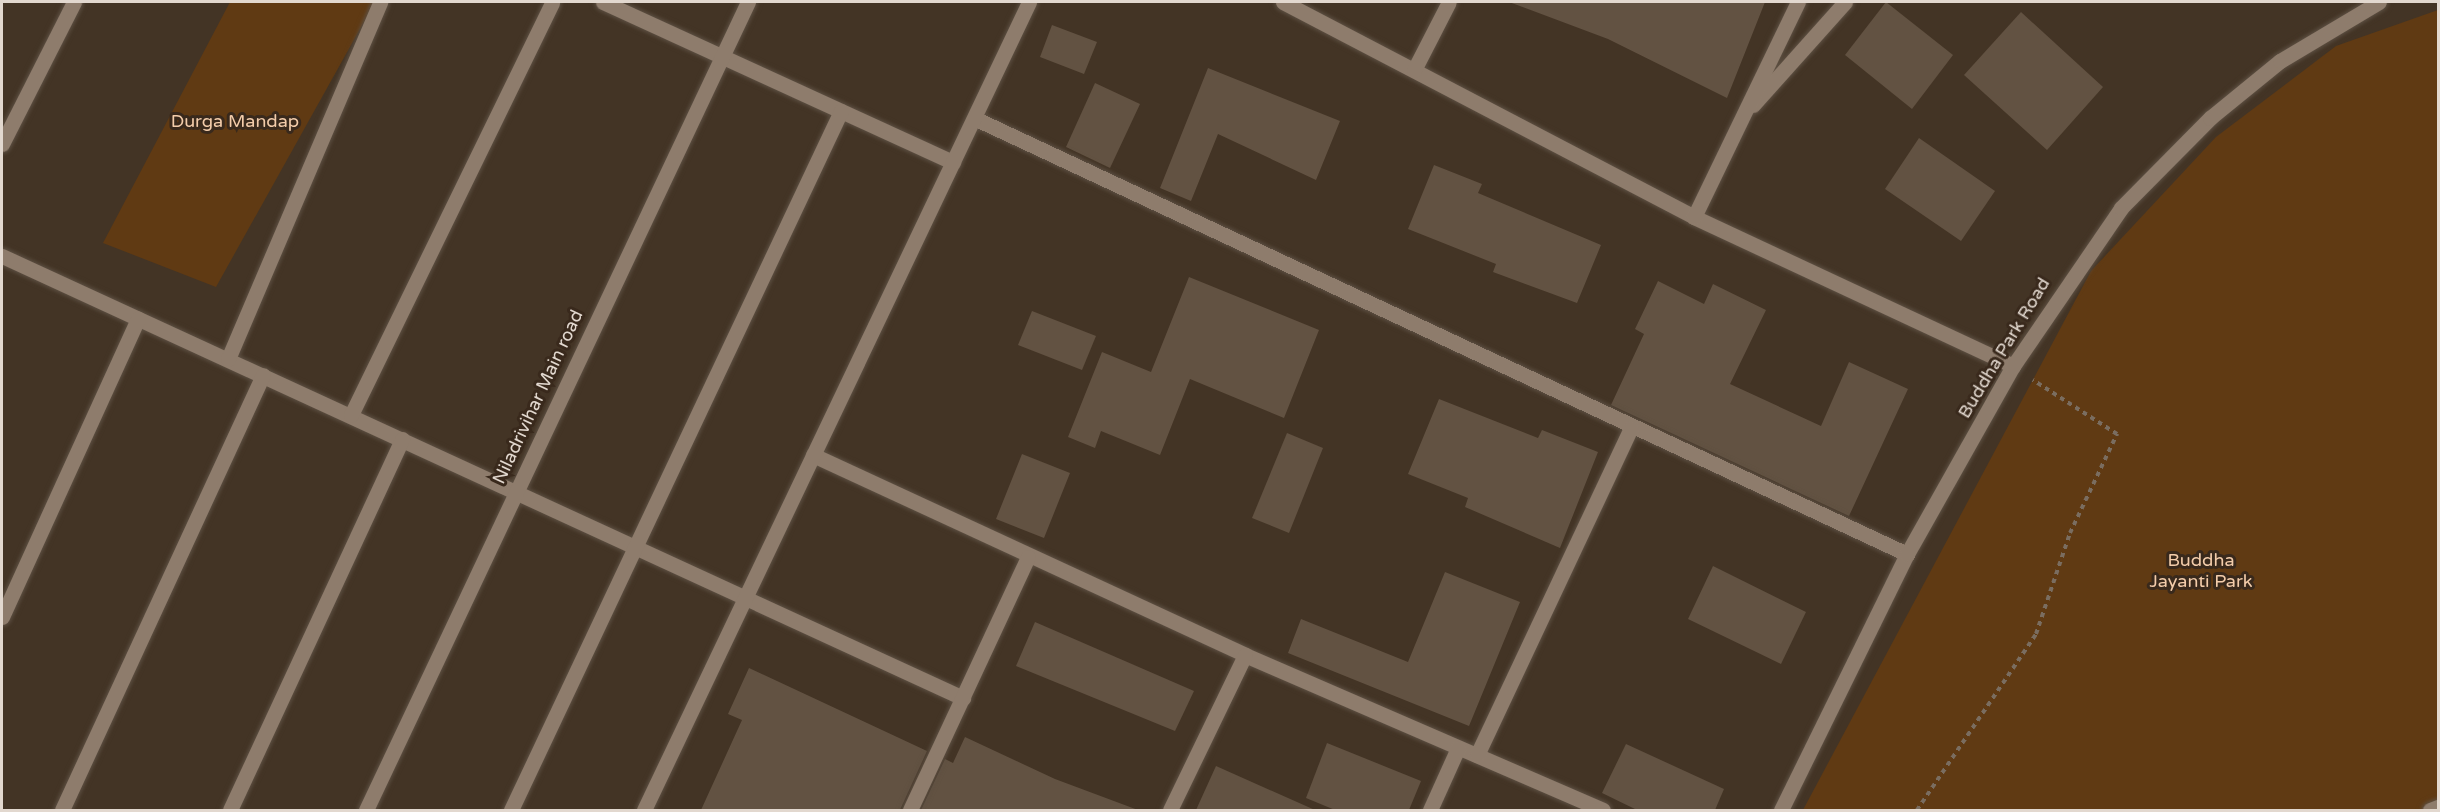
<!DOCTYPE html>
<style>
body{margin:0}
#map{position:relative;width:2440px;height:812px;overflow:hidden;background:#433425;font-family:"Varela Round",sans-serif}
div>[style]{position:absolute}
.green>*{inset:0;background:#603a13}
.building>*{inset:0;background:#625242}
.path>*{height:4px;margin-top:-2px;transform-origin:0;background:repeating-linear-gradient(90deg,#7a6d60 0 4.5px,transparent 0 9px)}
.roads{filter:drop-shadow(0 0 2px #5d5043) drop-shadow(0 0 2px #5d5043)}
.street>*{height:15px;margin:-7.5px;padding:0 7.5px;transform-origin:7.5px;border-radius:7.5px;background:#8e7c6c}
span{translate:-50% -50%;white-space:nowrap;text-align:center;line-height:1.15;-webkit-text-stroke:6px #39291c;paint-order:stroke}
.park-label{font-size:18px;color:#f3ccaa}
.street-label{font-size:18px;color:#e2d8cf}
.frame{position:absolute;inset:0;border:3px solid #e2d8cf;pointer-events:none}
</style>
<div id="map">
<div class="green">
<div style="clip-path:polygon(230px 2px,375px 2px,216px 287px,103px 243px)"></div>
<div style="clip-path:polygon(2438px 10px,2438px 810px,1803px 810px,2091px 271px,2216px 137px,2336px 46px)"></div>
</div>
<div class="building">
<div style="clip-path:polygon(1509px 2px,1765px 2px,1727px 98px,1608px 39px)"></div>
<div style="clip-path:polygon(1886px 2px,1953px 55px,1912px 109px,1845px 55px)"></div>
<div style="clip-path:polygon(2021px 12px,2103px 87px,2047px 150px,1964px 75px)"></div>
<div style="clip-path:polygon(1052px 25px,1097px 42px,1084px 74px,1040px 57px)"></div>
<div style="clip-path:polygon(1208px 68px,1340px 121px,1316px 180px,1218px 134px,1191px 201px,1160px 188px)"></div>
<div style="clip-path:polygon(1095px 83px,1140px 104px,1110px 168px,1066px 147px)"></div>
<div style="clip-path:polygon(1919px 138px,1995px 191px,1961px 241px,1885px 189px)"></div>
<div style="clip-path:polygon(1434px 165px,1482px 184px,1478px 193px,1601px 245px,1577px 303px,1493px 272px,1496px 264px,1408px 229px)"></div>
<div style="clip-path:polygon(1189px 277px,1319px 330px,1284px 418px,1190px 379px,1160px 455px,1101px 431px,1095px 448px,1068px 437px,1102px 352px,1151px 372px)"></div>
<div style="clip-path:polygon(1658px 281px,1704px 304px,1713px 284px,1766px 310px,1730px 384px,1821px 426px,1849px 362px,1908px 389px,1849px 516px,1611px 405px,1644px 334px,1635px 329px)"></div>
<div style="clip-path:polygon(1032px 311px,1096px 336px,1082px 370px,1018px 345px)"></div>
<div style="clip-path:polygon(1439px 399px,1538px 438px,1542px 430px,1598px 452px,1560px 548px,1465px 507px,1468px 498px,1408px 474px)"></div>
<div style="clip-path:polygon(1287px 433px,1323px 448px,1289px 533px,1252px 518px)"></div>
<div style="clip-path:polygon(1022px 454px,1070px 473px,1044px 538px,996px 519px)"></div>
<div style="clip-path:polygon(1713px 566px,1806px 612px,1781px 664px,1688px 619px)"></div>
<div style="clip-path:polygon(1445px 572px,1520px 602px,1469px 726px,1288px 653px,1301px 619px,1408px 662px)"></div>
<div style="clip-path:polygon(1035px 622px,1194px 691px,1175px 731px,1016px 666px)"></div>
<div style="clip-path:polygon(749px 668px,927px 751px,900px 810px,701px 810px,742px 720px,728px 714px)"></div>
<div style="clip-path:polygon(965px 737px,1055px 779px,1138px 810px,921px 810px,945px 759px,953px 763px)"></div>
<div style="clip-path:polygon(1327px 743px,1421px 781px,1409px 810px,1335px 810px,1306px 798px)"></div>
<div style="clip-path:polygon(1626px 744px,1724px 789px,1715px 810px,1637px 810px,1602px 793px)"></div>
<div style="clip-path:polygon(1216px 766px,1315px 810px,1196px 810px)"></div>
</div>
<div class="path">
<div style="left:1917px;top:810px;width:212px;rotate:-55.9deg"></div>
<div style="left:2036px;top:634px;width:107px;rotate:-71.4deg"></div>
<div style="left:2070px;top:533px;width:110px;rotate:-64.6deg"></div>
<div style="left:2117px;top:434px;width:100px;rotate:-147.3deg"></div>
</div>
<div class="roads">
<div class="street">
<div style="left:603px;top:2px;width:385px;rotate:24.6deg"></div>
<div style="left:1283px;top:2px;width:464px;rotate:27.6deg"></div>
<div style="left:1694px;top:217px;width:352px;rotate:25deg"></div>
<div style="left:1414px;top:70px;width:76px;rotate:-62.8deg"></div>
<div style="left:1753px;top:105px;width:138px;rotate:-48.2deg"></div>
<div style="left:974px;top:118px;width:1030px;rotate:25.05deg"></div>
<div style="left:2px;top:144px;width:159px;rotate:-63.1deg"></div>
<div style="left:1694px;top:217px;width:239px;rotate:-64.2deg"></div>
<div style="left:2px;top:256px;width:1058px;rotate:24.7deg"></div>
<div style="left:228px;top:359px;width:388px;rotate:-66.9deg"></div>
<div style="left:351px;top:415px;width:459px;rotate:-64deg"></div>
<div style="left:813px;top:455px;width:476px;rotate:24.8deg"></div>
<div style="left:1245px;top:655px;width:390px;rotate:23.4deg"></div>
<div style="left:2px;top:617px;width:328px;rotate:-65.5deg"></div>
<div style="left:1477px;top:755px;width:361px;rotate:-64.8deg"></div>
<div style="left:62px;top:810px;width:479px;rotate:-65.2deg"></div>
<div style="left:230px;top:810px;width:409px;rotate:-65.1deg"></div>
<div style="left:366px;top:810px;width:894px;rotate:-64.7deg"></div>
<div style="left:511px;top:810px;width:773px;rotate:-64.73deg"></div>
<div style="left:644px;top:810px;width:895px;rotate:-64.52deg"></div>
<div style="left:910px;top:810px;width:279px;rotate:-65deg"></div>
<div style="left:1170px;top:810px;width:172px;rotate:-64.2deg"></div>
<div style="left:1430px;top:810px;width:68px;rotate:-65.7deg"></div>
<div style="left:1781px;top:810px;width:285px;rotate:-63.8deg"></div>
<div style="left:1907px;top:554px;width:216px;rotate:-60.6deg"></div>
<div style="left:2013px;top:366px;width:191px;rotate:-55.6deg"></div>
<div style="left:2121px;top:208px;width:127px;rotate:-45.3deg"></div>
<div style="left:2210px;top:118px;width:90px;rotate:-39.2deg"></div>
<div style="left:2280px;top:61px;width:115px;rotate:-30.8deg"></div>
<div style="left:2430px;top:810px;width:9px;rotate:-21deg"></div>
</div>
</div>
<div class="park-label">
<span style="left:235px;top:121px">Durga Mandap</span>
<span style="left:2201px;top:571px">Buddha<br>Jayanti Park</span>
</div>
<div class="street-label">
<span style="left:2004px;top:348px;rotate:-59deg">Buddha Park Road</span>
<span style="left:538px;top:397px;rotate:-65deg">Niladrivihar Main road</span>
</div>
<div class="frame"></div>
</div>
